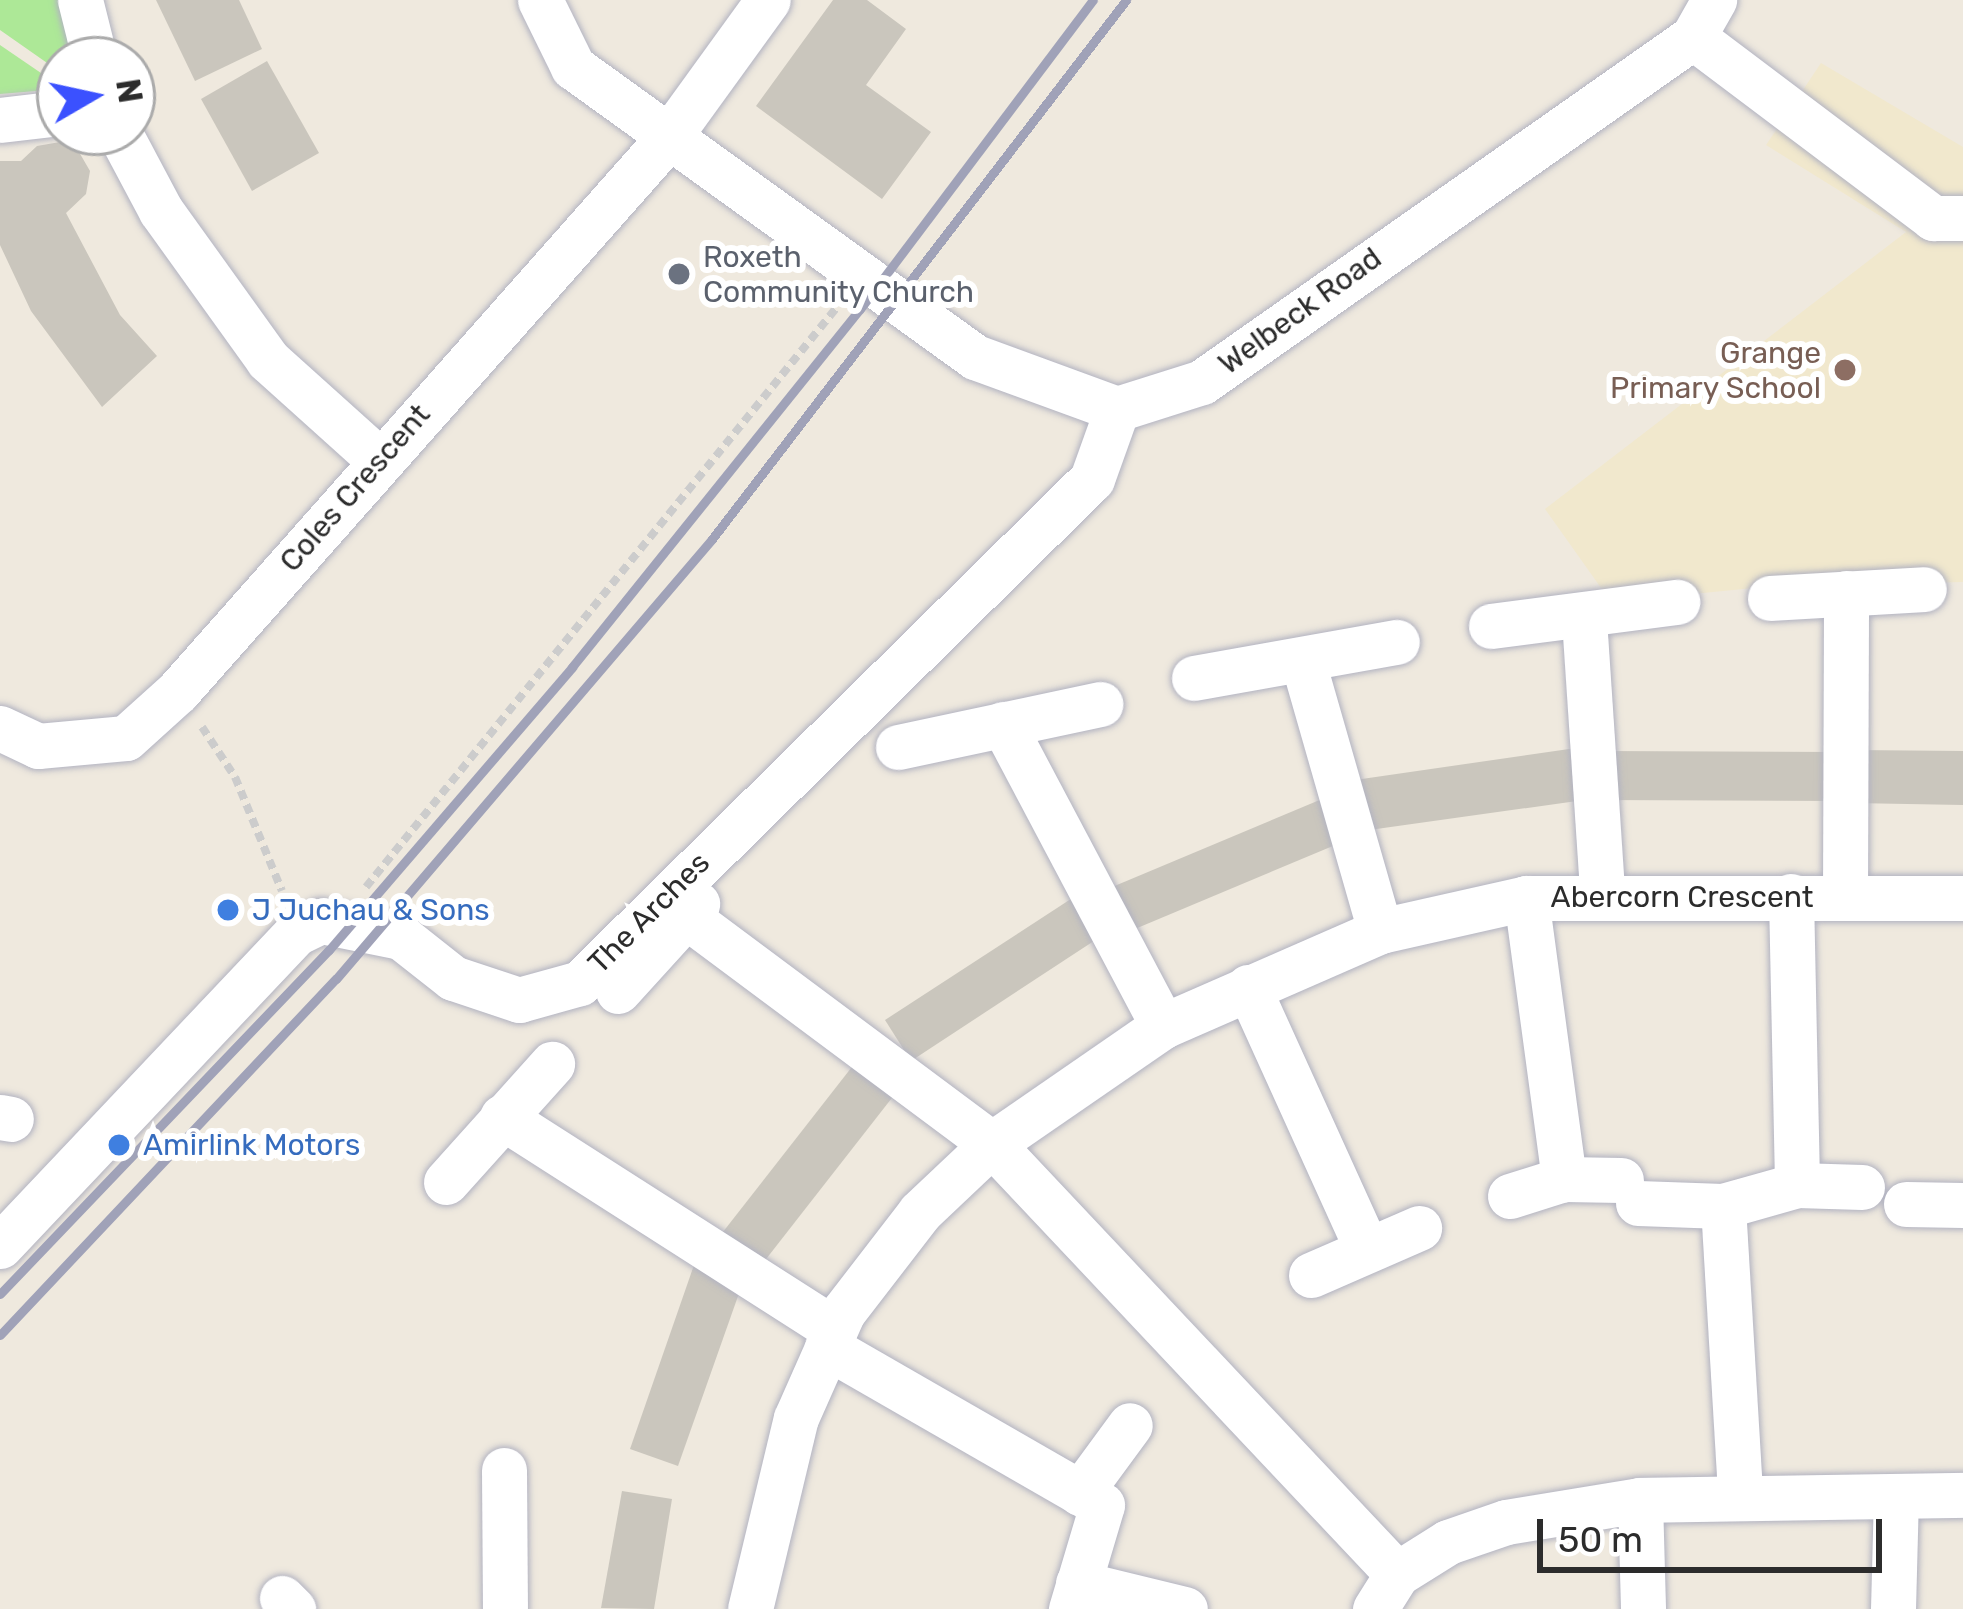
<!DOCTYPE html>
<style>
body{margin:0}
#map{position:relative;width:1963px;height:1609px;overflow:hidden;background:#efe9de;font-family:Rubik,sans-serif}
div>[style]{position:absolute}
.education>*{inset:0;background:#f1e8cd}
.green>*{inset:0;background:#ade897}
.building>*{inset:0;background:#cac6bd}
.path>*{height:8px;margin-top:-4px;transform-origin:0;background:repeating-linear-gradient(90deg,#ccc 0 9px,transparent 0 15px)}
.roads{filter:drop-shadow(0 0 3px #b2b3c1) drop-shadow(0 0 3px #b2b3c1)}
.minor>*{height:45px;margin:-22.5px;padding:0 22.5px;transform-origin:22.5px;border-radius:22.5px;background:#fff}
.rail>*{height:9px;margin:-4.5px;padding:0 4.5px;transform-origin:4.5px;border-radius:4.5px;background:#a0a2b8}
.dots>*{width:33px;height:33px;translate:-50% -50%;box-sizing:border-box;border:6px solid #fff;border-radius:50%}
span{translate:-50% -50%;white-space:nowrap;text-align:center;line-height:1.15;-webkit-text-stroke:12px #fff;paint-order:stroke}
.worship-label{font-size:30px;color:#5b616d}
.left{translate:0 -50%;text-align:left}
.street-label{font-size:30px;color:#2c2c2c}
.education-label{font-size:30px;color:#785e54}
.right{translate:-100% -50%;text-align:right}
.shop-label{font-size:30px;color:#366cbe}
.north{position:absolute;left:36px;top:36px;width:120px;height:120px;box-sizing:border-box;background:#fff;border:3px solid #ababab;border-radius:50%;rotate:81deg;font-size:33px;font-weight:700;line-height:48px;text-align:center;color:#2c2c2c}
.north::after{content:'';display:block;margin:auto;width:42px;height:54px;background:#3b51ff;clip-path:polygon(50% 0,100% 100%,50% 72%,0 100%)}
.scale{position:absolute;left:1537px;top:1519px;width:345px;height:54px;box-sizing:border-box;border:6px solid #2c2c2c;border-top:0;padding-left:15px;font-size:36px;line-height:42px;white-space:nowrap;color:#2c2c2c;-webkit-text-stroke:9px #fff;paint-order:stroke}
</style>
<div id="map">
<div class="education">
<div style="clip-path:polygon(1821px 63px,1963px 147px,1963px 582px,1764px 587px,1611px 602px,1545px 509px,1906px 232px,1766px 145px)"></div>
</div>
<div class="green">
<div style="clip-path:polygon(0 0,64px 0,77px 60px,60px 60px,60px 72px,0 30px)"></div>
<div style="clip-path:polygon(0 45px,60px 86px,60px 89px,0 94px)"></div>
</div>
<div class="building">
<div style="clip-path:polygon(156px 0,239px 0,262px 49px,195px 81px)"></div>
<div style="clip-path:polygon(833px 0,867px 0,906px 29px,866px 85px,931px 132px,882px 199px,756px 106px)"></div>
<div style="clip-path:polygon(267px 61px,319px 153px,252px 191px,201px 99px)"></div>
<div style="clip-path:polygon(60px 142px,79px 152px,90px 171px,86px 194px,66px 213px,120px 315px,157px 356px,102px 407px,31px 311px,0 245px,0 161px,21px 161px,37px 146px)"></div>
<div style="clip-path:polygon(1576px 748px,1584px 800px,1355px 832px,1348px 781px)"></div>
<div style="clip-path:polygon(1853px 750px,1963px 751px,1963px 805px,1852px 803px)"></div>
<div style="clip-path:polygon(1600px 751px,1835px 752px,1835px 801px,1600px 800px)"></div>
<div style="clip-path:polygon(1322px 799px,1340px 843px,1123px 934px,1105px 890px)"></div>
<div style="clip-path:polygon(1077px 895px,1103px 935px,911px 1061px,885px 1020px)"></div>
<div style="clip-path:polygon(862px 1054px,902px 1085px,759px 1268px,719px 1237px)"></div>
<div style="clip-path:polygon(694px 1265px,743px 1282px,678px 1466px,630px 1449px)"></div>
<div style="clip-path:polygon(622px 1491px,672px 1499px,654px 1609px,601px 1608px)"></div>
</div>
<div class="path">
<div style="left:202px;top:727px;width:60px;rotate:56.6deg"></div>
<div style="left:235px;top:777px;width:123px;rotate:67.6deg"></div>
<div style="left:366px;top:887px;width:747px;rotate:-50.92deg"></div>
</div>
<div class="roads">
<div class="minor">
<div style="left:80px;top:0;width:62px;rotate:76deg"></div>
<div style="left:540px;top:0;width:75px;rotate:63.8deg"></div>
<div style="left:573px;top:67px;width:496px;rotate:35.8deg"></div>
<div style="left:975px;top:357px;width:151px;rotate:20.1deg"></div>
<div style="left:1117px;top:409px;width:89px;rotate:-17.6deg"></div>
<div style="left:1202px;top:382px;width:600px;rotate:-35.09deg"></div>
<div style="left:1693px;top:37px;width:43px;rotate:-60.4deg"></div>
<div style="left:1693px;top:37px;width:301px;rotate:37deg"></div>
<div style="left:1933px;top:218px;width:30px"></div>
<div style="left:0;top:120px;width:60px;rotate:-6.7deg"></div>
<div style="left:119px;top:132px;width:89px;rotate:62deg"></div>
<div style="left:161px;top:211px;width:183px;rotate:54.3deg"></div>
<div style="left:268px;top:360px;width:148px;rotate:42deg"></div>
<div style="left:1770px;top:598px;width:154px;rotate:-3.3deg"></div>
<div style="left:1584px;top:619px;width:274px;rotate:86.2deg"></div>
<div style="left:1491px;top:626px;width:188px;rotate:-7.4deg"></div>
<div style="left:1303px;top:662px;width:280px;rotate:74deg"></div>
<div style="left:1194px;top:678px;width:206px;rotate:-10.1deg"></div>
<div style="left:1003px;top:724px;width:342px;rotate:62.1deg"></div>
<div style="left:0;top:728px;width:42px;rotate:25.3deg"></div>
<div style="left:38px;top:746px;width:88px;rotate:-5.2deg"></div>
<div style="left:126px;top:738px;width:70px;rotate:-42.1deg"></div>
<div style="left:178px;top:691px;width:739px;rotate:-48.46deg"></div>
<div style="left:668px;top:138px;width:170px;rotate:-54.1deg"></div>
<div style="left:898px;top:747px;width:207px;rotate:-12deg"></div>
<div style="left:1791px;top:896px;width:289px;rotate:88.8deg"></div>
<div style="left:1845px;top:897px;width:304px;rotate:-89.8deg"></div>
<div style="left:1526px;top:898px;width:284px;rotate:82.3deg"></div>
<div style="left:686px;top:916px;width:382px;rotate:36.7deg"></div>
<div style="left:992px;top:1144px;width:591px;rotate:46.71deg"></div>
<div style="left:1248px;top:987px;width:286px;rotate:65.6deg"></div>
<div style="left:618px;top:991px;width:118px;rotate:-47.8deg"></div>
<div style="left:0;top:1117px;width:11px;rotate:10deg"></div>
<div style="left:502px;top:1117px;width:395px;rotate:32.6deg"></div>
<div style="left:446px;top:1182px;width:159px;rotate:-48.1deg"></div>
<div style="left:1510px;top:1196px;width:57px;rotate:-17.5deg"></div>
<div style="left:1564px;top:1179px;width:57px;rotate:1deg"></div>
<div style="left:1638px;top:1203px;width:85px;rotate:2deg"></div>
<div style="left:1723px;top:1206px;width:77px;rotate:-15.8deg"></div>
<div style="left:1797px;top:1185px;width:65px;rotate:1.8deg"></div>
<div style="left:1906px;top:1204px;width:57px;rotate:1deg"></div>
<div style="left:1723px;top:1206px;width:289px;rotate:86.6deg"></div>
<div style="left:0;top:1246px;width:431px;rotate:-46.6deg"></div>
<div style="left:296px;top:933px;width:28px;rotate:-26deg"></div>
<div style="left:321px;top:921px;width:82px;rotate:11.3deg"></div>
<div style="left:401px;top:937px;width:66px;rotate:38.3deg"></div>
<div style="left:453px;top:978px;width:70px;rotate:18.4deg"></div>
<div style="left:519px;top:1000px;width:63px;rotate:-15.6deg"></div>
<div style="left:580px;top:983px;width:718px;rotate:-44.55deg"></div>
<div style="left:1092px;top:479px;width:74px;rotate:-70.3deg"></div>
<div style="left:1311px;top:1275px;width:118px;rotate:-23.5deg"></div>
<div style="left:827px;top:1347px;width:317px;rotate:29.9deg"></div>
<div style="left:1102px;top:1505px;width:109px;rotate:106.6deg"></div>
<div style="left:504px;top:1470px;width:139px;rotate:89.6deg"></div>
<div style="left:1080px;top:1493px;width:84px;rotate:-53.7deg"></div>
<div style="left:1640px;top:1500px;width:109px;rotate:88.4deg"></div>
<div style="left:1078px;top:1583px;width:110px;rotate:13.7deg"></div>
<div style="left:282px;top:1598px;width:16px;rotate:45deg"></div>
<div style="left:750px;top:1609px;width:196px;rotate:-76.5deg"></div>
<div style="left:796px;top:1418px;width:116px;rotate:-66.1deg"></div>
<div style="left:843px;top:1312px;width:126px;rotate:-52.4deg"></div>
<div style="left:920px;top:1212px;width:99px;rotate:-43.4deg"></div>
<div style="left:992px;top:1144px;width:208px;rotate:-34.6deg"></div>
<div style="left:1163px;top:1026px;width:237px;rotate:-23.6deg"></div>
<div style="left:1380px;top:931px;width:150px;rotate:-12.7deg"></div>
<div style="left:1526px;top:898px;width:437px"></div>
<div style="left:1375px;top:1609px;width:41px;rotate:-57.8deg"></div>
<div style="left:1397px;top:1574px;width:60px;rotate:-32.1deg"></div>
<div style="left:1448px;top:1542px;width:61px;rotate:-19deg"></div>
<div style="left:1506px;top:1522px;width:136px;rotate:-9.3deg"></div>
<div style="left:1640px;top:1500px;width:323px;rotate:-0.9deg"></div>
<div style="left:1893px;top:1609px;width:113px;rotate:-88.5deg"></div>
</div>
</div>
<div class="rail">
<div style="left:0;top:1294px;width:476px;rotate:-46.3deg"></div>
<div style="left:329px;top:950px;width:373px;rotate:-49.3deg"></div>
<div style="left:572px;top:667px;width:459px;rotate:-51.2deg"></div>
<div style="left:860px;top:309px;width:387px;rotate:-53deg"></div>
<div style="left:0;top:1335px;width:490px;rotate:-46.7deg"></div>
<div style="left:336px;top:979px;width:579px;rotate:-49.48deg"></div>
<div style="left:712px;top:539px;width:680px;rotate:-52.47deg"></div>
</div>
<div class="dots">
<div style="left:679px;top:274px;background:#6b7280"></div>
<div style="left:1845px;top:370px;background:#8d6e63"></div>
<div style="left:228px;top:910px;background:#3f7fe0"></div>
<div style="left:119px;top:1145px;background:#3f7fe0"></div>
</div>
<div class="worship-label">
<span class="left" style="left:703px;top:274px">Roxeth<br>Community Church</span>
</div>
<div class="street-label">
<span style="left:1300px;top:311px;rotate:-36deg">Welbeck Road</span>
<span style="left:355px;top:488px;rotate:-49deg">Coles Crescent</span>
<span style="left:1682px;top:897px">Abercorn Crescent</span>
<span style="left:649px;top:913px;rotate:-45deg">The Arches</span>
</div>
<div class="education-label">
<span class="right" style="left:1821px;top:370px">Grange<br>Primary School</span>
</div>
<div class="shop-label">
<span class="left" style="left:252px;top:910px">J Juchau &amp; Sons</span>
<span class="left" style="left:143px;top:1145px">Amirlink Motors</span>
</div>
<div class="north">N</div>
<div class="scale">50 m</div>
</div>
